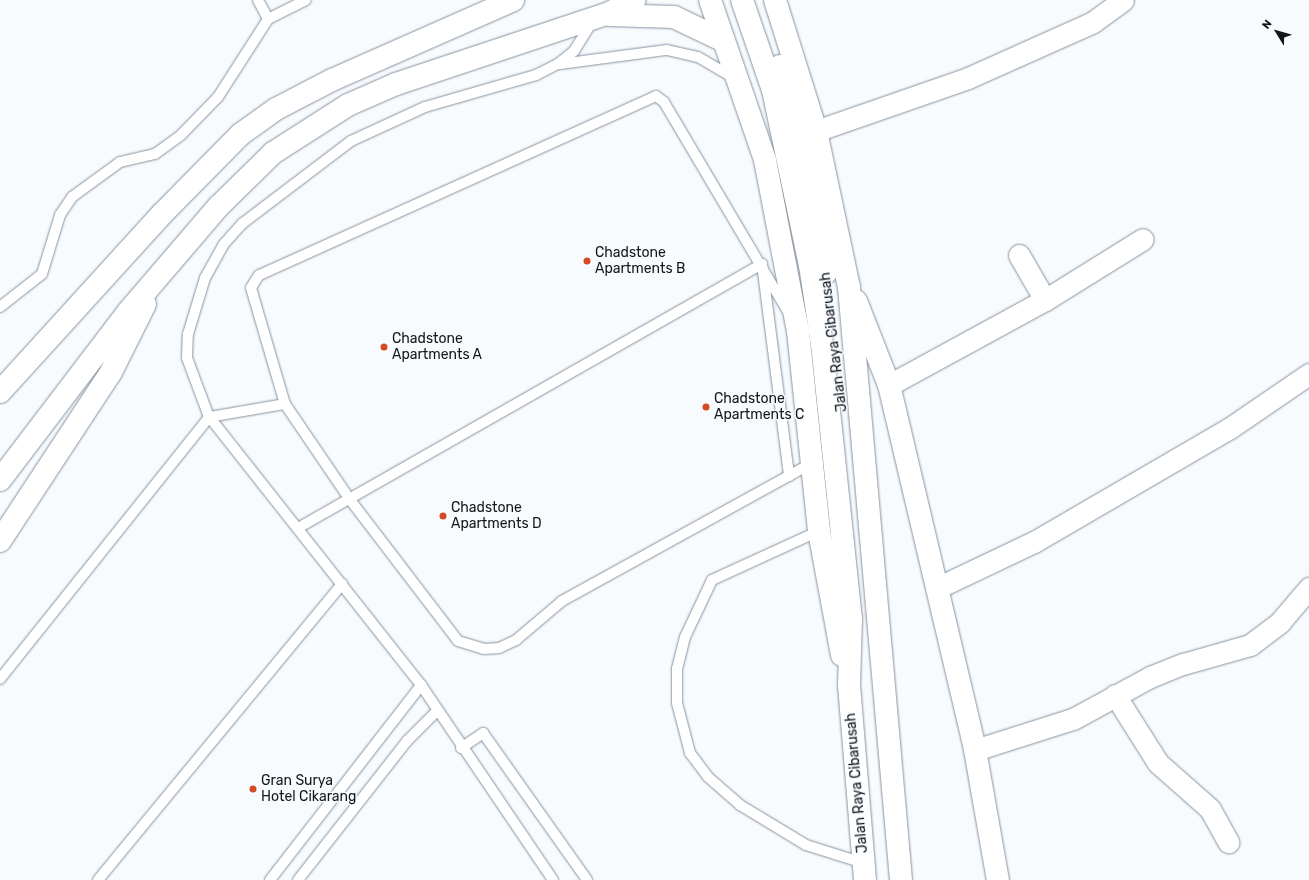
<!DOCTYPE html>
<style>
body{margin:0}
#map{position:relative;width:1309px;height:880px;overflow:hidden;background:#f8fbfe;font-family:Rubik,sans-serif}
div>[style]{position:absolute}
.roads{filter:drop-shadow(0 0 1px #8593a0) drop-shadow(0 0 1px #8593a0)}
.lane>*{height:10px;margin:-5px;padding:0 5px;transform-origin:5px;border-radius:5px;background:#fff}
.street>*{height:21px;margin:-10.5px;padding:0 10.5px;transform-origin:10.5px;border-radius:10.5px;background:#fff}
.primary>*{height:22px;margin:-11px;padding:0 11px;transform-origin:11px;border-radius:11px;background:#fff}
.highway>*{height:22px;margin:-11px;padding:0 11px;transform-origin:11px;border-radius:11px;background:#fff}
.dots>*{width:11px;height:11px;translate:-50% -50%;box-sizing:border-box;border:2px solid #f8fbfe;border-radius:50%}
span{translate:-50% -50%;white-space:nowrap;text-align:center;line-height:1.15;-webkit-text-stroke:3px #f8fbfe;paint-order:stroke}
.poi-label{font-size:14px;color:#12171c}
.left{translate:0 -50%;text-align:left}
.street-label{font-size:14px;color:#12171c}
.north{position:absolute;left:1257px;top:12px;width:40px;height:40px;-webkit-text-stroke:3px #f8fbfe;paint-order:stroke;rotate:307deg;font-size:11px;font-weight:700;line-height:16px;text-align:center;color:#12171c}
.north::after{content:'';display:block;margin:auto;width:14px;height:18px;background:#12171c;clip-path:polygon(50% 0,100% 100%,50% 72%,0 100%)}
</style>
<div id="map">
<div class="roads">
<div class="lane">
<div style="left:258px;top:0;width:21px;rotate:62deg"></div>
<div style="left:560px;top:64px;width:108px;rotate:-7.5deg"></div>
<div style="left:667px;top:50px;width:32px;rotate:13deg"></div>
<div style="left:698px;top:57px;width:42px;rotate:30.3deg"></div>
<div style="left:0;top:307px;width:53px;rotate:-38.2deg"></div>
<div style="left:42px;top:274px;width:62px;rotate:-73deg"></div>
<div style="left:60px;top:215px;width:22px;rotate:-56deg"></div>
<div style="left:72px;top:197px;width:59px;rotate:-36.1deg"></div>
<div style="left:120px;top:162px;width:36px;rotate:-13deg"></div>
<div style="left:155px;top:154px;width:32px;rotate:-36deg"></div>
<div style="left:181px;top:135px;width:53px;rotate:-45.8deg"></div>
<div style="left:218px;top:97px;width:93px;rotate:-57.3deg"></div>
<div style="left:268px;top:19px;width:42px;rotate:-26.6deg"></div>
<div style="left:787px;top:310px;width:242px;rotate:-120.6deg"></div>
<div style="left:664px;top:102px;width:10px;rotate:-143deg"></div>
<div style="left:656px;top:96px;width:435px;rotate:155.7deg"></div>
<div style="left:259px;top:275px;width:15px;rotate:122deg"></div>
<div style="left:251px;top:288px;width:121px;rotate:73.7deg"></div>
<div style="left:285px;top:404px;width:117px;rotate:55.8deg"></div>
<div style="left:351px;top:501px;width:176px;rotate:52.6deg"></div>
<div style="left:458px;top:641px;width:27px;rotate:17deg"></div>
<div style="left:484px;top:649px;width:15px;rotate:-4deg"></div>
<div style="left:499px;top:648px;width:19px;rotate:-25deg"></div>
<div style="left:516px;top:640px;width:60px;rotate:-40.3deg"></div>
<div style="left:562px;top:601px;width:286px;rotate:-28.9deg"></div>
<div style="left:298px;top:528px;width:534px;rotate:-29.64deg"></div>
<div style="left:762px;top:264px;width:214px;rotate:82.7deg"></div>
<div style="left:819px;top:531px;width:118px;rotate:155.4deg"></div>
<div style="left:712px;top:580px;width:63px;rotate:115.3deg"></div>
<div style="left:685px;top:637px;width:32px;rotate:104deg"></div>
<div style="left:677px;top:668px;width:35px;rotate:90deg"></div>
<div style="left:677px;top:703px;width:52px;rotate:75.4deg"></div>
<div style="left:690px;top:753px;width:30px;rotate:53deg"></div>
<div style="left:708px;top:777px;width:43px;rotate:41.2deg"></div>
<div style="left:740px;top:805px;width:77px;rotate:31.2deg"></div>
<div style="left:806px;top:845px;width:60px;rotate:17.5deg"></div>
<div style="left:0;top:679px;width:335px;rotate:-51.4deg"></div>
<div style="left:209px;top:417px;width:77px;rotate:-9.7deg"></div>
<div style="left:461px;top:748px;width:27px;rotate:-34deg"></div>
<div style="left:483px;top:733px;width:180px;rotate:54.7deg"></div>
<div style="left:98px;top:880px;width:384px;rotate:-50.5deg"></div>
<div style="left:270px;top:880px;width:247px;rotate:-52.2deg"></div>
<div style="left:298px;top:880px;width:177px;rotate:-51.9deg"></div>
<div style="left:407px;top:741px;width:42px;rotate:-45deg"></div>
<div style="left:553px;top:880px;width:235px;rotate:-124.1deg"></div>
<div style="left:421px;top:685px;width:342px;rotate:-128.3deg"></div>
<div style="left:209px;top:417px;width:63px;rotate:-110.4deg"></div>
<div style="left:187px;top:358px;width:24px;rotate:-88deg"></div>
<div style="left:188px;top:334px;width:59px;rotate:-73.1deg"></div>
<div style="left:205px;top:278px;width:38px;rotate:-61deg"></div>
<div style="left:223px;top:245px;width:30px;rotate:-48deg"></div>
<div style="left:243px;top:223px;width:136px;rotate:-37.2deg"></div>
<div style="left:351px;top:141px;width:81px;rotate:-24.7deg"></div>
<div style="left:425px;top:107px;width:116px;rotate:-16.1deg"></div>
<div style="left:536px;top:75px;width:25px;rotate:-27deg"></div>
<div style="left:558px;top:64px;width:21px;rotate:-39deg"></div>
<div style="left:574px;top:51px;width:34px;rotate:-58deg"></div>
</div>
<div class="street">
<div style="left:816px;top:131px;width:161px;rotate:-19.2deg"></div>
<div style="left:968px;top:78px;width:137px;rotate:-24.1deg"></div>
<div style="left:1093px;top:22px;width:37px;rotate:-36deg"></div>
<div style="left:1019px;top:255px;width:52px;rotate:60deg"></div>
<div style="left:889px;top:385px;width:178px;rotate:-28.6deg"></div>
<div style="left:1045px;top:300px;width:115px;rotate:-31.9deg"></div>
<div style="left:937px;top:588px;width:107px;rotate:-25.4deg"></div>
<div style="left:1034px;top:542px;width:227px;rotate:-30.2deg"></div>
<div style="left:1230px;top:428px;width:96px;rotate:-34.4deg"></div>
<div style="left:1115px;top:695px;width:80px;rotate:57.7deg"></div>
<div style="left:1158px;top:763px;width:69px;rotate:41.5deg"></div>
<div style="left:1210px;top:809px;width:38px;rotate:61deg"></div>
<div style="left:975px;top:750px;width:103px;rotate:-17.6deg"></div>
<div style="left:1073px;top:719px;width:88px;rotate:-28.6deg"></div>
<div style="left:1150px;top:677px;width:35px;rotate:-22deg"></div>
<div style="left:1183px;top:664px;width:70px;rotate:-15.8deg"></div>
<div style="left:1250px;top:645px;width:38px;rotate:-37deg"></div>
<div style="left:1280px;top:622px;width:45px;rotate:-49.5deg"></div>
</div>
<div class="primary">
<div style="left:710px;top:0;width:169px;rotate:71deg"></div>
<div style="left:765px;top:160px;width:174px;rotate:79.1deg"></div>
<div style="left:798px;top:331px;width:201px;rotate:84deg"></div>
<div style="left:819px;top:531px;width:126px;rotate:79.5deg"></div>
<div style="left:742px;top:0;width:95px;rotate:71deg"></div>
<div style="left:773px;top:90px;width:179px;rotate:78.1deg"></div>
<div style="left:810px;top:265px;width:80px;rotate:81.4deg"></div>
<div style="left:822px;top:344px;width:276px;rotate:84deg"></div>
<div style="left:851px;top:618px;width:67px;rotate:91.7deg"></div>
<div style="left:849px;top:685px;width:196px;rotate:85.3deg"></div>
<div style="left:775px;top:0;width:137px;rotate:72.6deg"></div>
<div style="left:816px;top:131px;width:159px;rotate:78.1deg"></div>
<div style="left:849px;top:287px;width:595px;rotate:84.99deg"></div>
<div style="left:780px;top:66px;width:37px;rotate:73deg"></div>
<div style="left:791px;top:101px;width:121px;rotate:77.1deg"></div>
<div style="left:818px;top:219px;width:54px;rotate:81.4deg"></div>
<div style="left:856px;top:301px;width:90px;rotate:68.6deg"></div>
<div style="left:889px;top:385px;width:375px;rotate:76.7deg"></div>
<div style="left:975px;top:750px;width:132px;rotate:80deg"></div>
</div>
<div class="highway">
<div style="left:610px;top:15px;width:64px;rotate:1.8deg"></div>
<div style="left:674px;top:17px;width:55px;rotate:25.6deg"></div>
<div style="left:0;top:392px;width:241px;rotate:-47.7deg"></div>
<div style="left:162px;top:214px;width:112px;rotate:-45.4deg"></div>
<div style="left:241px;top:134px;width:43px;rotate:-35.5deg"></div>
<div style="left:276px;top:109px;width:63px;rotate:-27.4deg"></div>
<div style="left:332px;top:80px;width:198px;rotate:-23.8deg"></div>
<div style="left:0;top:480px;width:211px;rotate:-52.7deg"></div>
<div style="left:128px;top:312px;width:140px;rotate:-49.4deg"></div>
<div style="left:219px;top:206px;width:76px;rotate:-44.5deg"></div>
<div style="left:273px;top:153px;width:89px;rotate:-32.6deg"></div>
<div style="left:348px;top:105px;width:52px;rotate:-23.6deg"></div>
<div style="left:396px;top:84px;width:222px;rotate:-18.4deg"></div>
<div style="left:607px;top:14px;width:31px;rotate:-27deg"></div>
<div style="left:0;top:541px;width:202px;rotate:-56.7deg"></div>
<div style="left:111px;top:372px;width:76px;rotate:-63.4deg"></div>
</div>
</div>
<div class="dots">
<div style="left:587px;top:261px;background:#d34a25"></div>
<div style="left:384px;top:347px;background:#d34a25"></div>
<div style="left:706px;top:407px;background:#d34a25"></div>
<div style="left:443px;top:516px;background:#d34a25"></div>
<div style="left:253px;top:789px;background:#d34a25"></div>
</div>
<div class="poi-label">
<span class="left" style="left:595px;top:261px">Chadstone<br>Apartments B</span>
<span class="left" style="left:392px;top:347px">Chadstone<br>Apartments A</span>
<span class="left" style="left:714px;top:407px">Chadstone<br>Apartments C</span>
<span class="left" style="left:451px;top:516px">Chadstone<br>Apartments D</span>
<span class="left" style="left:261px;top:789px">Gran Surya<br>Hotel Cikarang</span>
</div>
<div class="street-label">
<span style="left:834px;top:342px;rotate:-97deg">Jalan Raya Cibarusah</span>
<span style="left:857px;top:783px;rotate:-95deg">Jalan Raya Cibarusah</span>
</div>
<div class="north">N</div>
</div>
